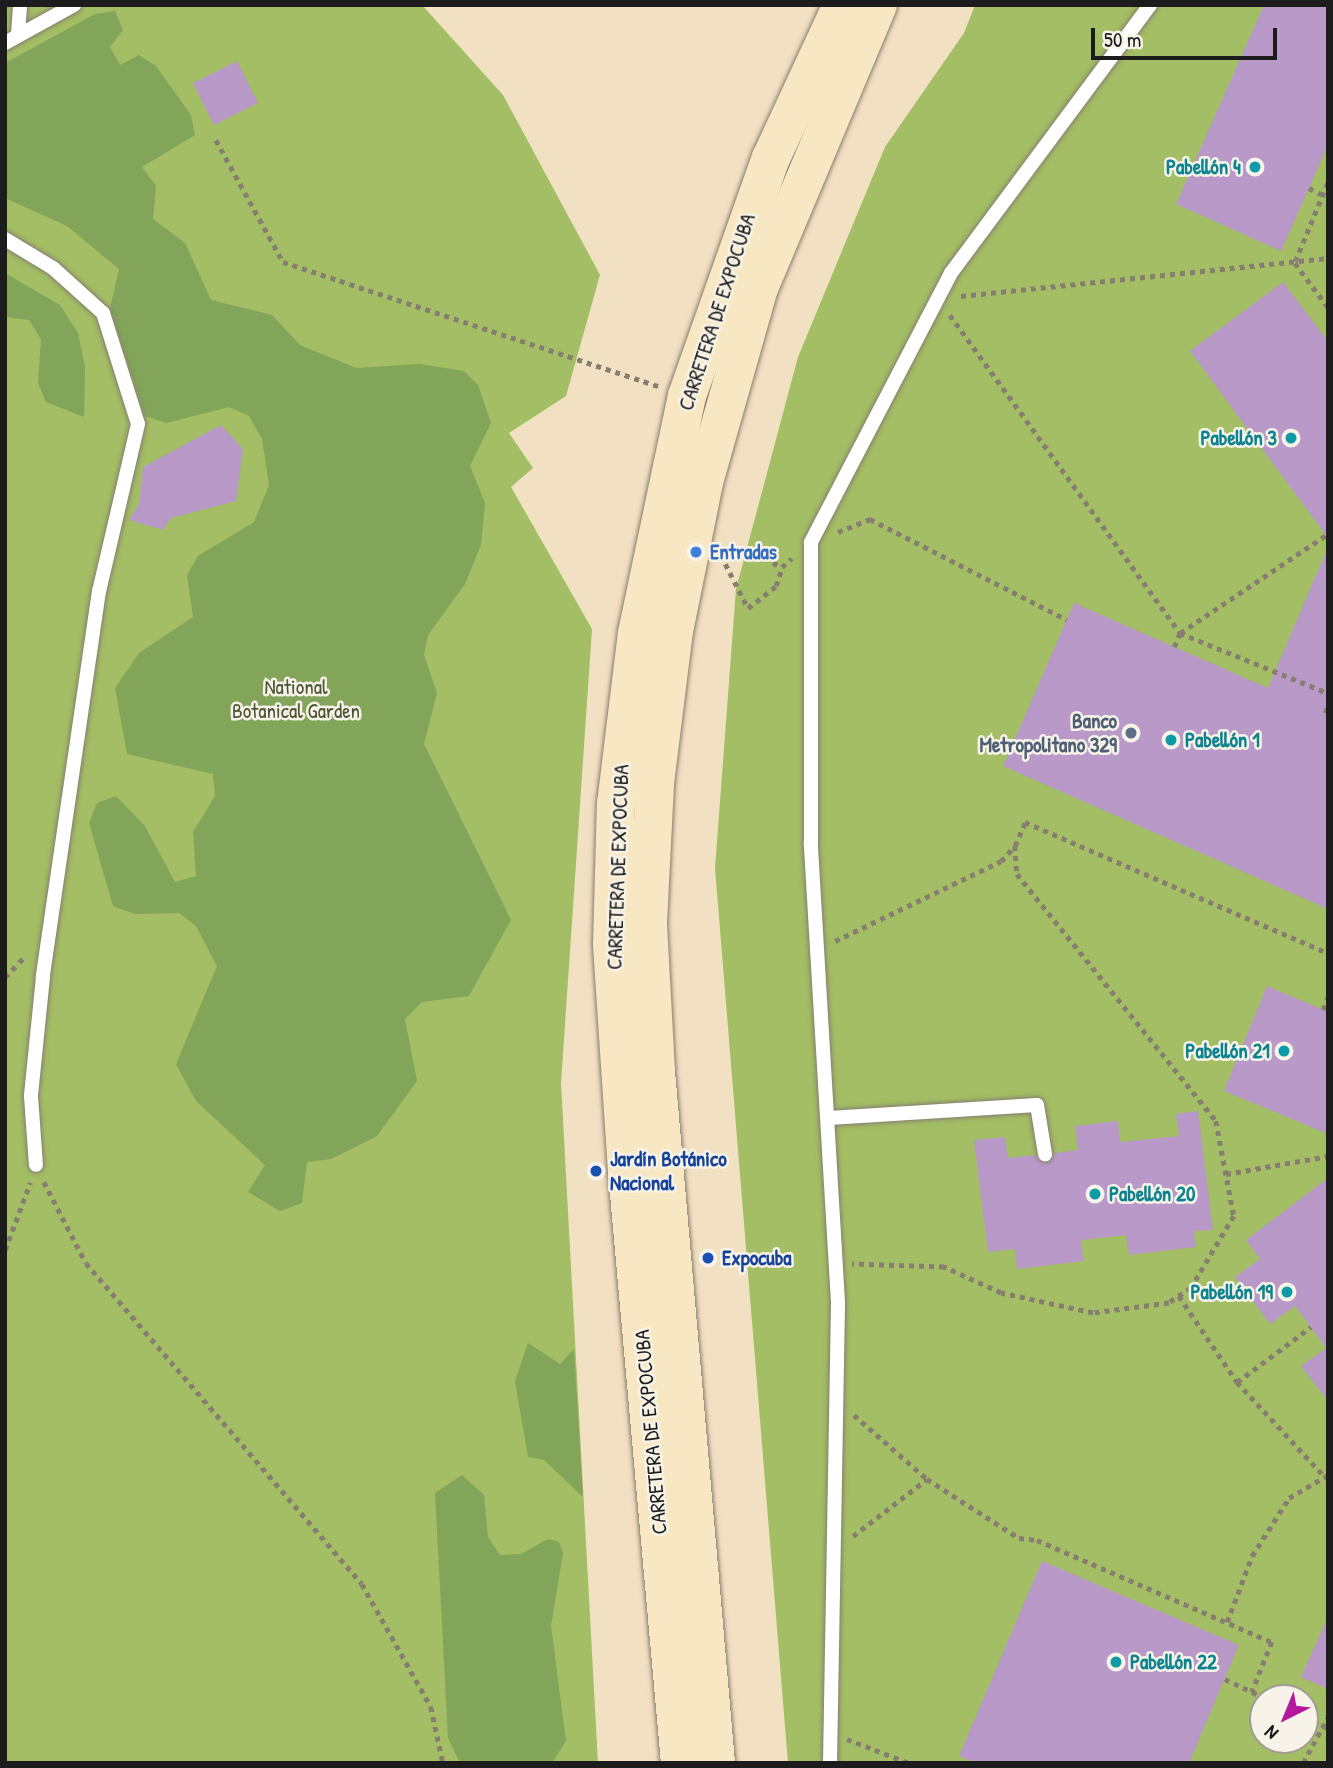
<!DOCTYPE html>
<meta charset="utf-8">
<style>
body{margin:0}
#map{position:relative;width:1333px;height:1768px;overflow:hidden;background:#f2e0c3;font-family:"Patrick Hand",sans-serif}
div>[style]{position:absolute}
.green>*{inset:0;background:#a3be64}
.forest>*{inset:0;background:#82a55a}
.building>*{inset:0;background:#b899c8}
.path>*{height:4.5px;margin-top:-2.25px;transform-origin:0;background:repeating-linear-gradient(90deg,#877e70 0 5px,transparent 0 10px)}
.roads{filter:drop-shadow(0 0 2px #877e70) drop-shadow(0 0 2px #877e70)}
.lane>*{height:14px;margin:-7px;padding:0 7px;transform-origin:7px;border-radius:7px;background:#fff}
.secondary>*{height:38px;margin:-19px;padding:0 19px;transform-origin:19px;border-radius:19px;background:#f8e7c3}
.dots>*{width:19px;height:19px;translate:-50% -50%;box-sizing:border-box;border:4px solid #f7f3e8;border-radius:50%}
span{translate:-50% -50%;white-space:nowrap;text-align:center;line-height:1.15;-webkit-text-stroke:5px #f7f3e8;paint-order:stroke}
.culture-label{font-size:21px;color:#0d838f;font-weight:700}
.right{translate:-100% -50%;text-align:right}
.left{translate:0 -50%;text-align:left}
.street-label{font-size:21px;color:#1c1c1c}
.shop-label{font-size:21px;color:#366cbe;font-weight:700}
.park-label{font-size:21px;color:#4b5535}
.service-label{font-size:21px;color:#4e5e75;font-weight:700}
.transit-label{font-size:21px;color:#164399;font-weight:700}
.frame{position:absolute;inset:0;border:7px solid #1c1c1c;pointer-events:none}
.north{position:absolute;left:1249px;top:1684px;width:70px;height:70px;box-sizing:border-box;background:#f7f3e8;border:2px solid #9f9d96;border-radius:50%;rotate:223deg;font-size:19px;font-weight:700;line-height:28px;text-align:center;color:#1c1c1c}
.north::after{content:'';display:block;margin:auto;width:24px;height:32px;background:#b5179e;clip-path:polygon(50% 0,100% 100%,50% 72%,0 100%)}
.scale{position:absolute;left:1091px;top:28px;width:186px;height:32px;box-sizing:border-box;border:4px solid #1c1c1c;border-top:0;padding-left:9px;font-size:21px;line-height:24px;white-space:nowrap;color:#1c1c1c;-webkit-text-stroke:5px #f7f3e8;paint-order:stroke}
</style>
<div id="map">
<div class="green">
<div style="clip-path:polygon(5px 5px,422px 5px,503px 95px,600px 275px,566px 396px,509px 433px,533px 468px,511px 487px,592px 629px,561px 1083px,598px 1763px,5px 1763px)"></div>
<div style="clip-path:polygon(evenodd,975px 5px,1328px 5px,1328px 1763px,788px 1763px,715px 868px,736px 589px,798px 357px,885px 147px,964px 33px,975px 5px,1263px 1698px,1305px 1698px,1305px 1740px,1263px 1740px,1263px 1698px)"></div>
</div>
<div class="forest">
<div style="clip-path:polygon(115px 11px,123px 30px,110px 47px,120px 65px,139px 55px,156px 66px,191px 115px,195px 135px,142px 167px,156px 186px,153px 219px,185px 243px,211px 300px,272px 315px,300px 345px,356px 368px,420px 364px,464px 371px,478px 385px,491px 423px,470px 466px,485px 503px,481px 545px,465px 584px,428px 635px,424px 655px,437px 693px,424px 744px,511px 920px,469px 996px,422px 1002px,405px 1019px,417px 1081px,377px 1136px,331px 1159px,307px 1162px,302px 1203px,280px 1211px,248px 1192px,265px 1165px,196px 1101px,176px 1064px,217px 966px,196px 926px,179px 913px,135px 914px,113px 906px,89px 823px,97px 803px,116px 796px,145px 826px,175px 882px,196px 876px,193px 832px,215px 796px,213px 774px,127px 754px,115px 688px,139px 653px,193px 617px,187px 575px,198px 556px,254px 522px,269px 485px,262px 439px,249px 416px,229px 407px,166px 423px,145px 416px,110px 308px,119px 269px,67px 226px,5px 198px,5px 63px,95px 14px)"></div>
<div style="clip-path:polygon(5px 273px,60px 305px,78px 333px,85px 367px,84px 417px,46px 402px,38px 383px,41px 339px,29px 320px,5px 317px)"></div>
<div style="clip-path:polygon(528px 1343px,560px 1364px,574px 1349px,583px 1497px,544px 1460px,528px 1457px,515px 1381px)"></div>
<div style="clip-path:polygon(462px 1475px,484px 1495px,488px 1537px,500px 1555px,521px 1554px,548px 1539px,559px 1542px,563px 1553px,551px 1626px,566px 1741px,552px 1763px,460px 1763px,448px 1738px,435px 1493px)"></div>
</div>
<div class="building">
<div style="clip-path:polygon(1264px 5px,1328px 5px,1328px 145px,1281px 251px,1176px 204px)"></div>
<div style="clip-path:polygon(237px 61px,258px 103px,214px 125px,193px 83px)"></div>
<div style="clip-path:polygon(1283px 282px,1328px 341px,1328px 538px,1190px 351px)"></div>
<div style="clip-path:polygon(221px 425px,243px 449px,236px 501px,171px 518px,163px 530px,129px 520px,139px 504px,143px 467px)"></div>
<div style="clip-path:polygon(1328px 547px,1328px 909px,1003px 766px,1074px 603px,1268px 688px)"></div>
<div style="clip-path:polygon(1267px 986px,1328px 1012px,1328px 1134px,1224px 1091px)"></div>
<div style="clip-path:polygon(1198px 1111px,1213px 1230px,1194px 1231px,1196px 1247px,1129px 1255px,1126px 1235px,1081px 1240px,1084px 1261px,1017px 1269px,1015px 1249px,988px 1252px,974px 1140px,1005px 1137px,1008px 1158px,1035px 1155px,1046px 1164px,1055px 1153px,1078px 1150px,1075px 1126px,1118px 1121px,1120px 1142px,1179px 1136px,1176px 1114px)"></div>
<div style="clip-path:polygon(1328px 1178px,1328px 1401px,1301px 1366px,1326px 1348px,1311px 1327px,1295px 1306px,1270px 1324px,1235px 1277px,1260px 1259px,1246px 1240px)"></div>
<div style="clip-path:polygon(1042px 1561px,1239px 1645px,1189px 1763px,976px 1763px,959px 1756px)"></div>
<div style="clip-path:polygon(1328px 1617px,1328px 1689px,1301px 1677px)"></div>
</div>
<div class="path">
<div style="left:216px;top:140px;width:139px;rotate:61.2deg"></div>
<div style="left:283px;top:262px;width:397px;rotate:18.3deg"></div>
<div style="left:1328px;top:183px;width:87px;rotate:112.4deg"></div>
<div style="left:1295px;top:263px;width:55px;rotate:53.1deg"></div>
<div style="left:1309px;top:188px;width:16px;rotate:27deg"></div>
<div style="left:961px;top:296px;width:369px;rotate:-5.9deg"></div>
<div style="left:950px;top:315px;width:392px;rotate:54.1deg"></div>
<div style="left:1180px;top:633px;width:160px;rotate:22.1deg"></div>
<div style="left:838px;top:532px;width:35px;rotate:-22deg"></div>
<div style="left:870px;top:519px;width:221px;rotate:27.1deg"></div>
<div style="left:719px;top:554px;width:45px;rotate:5.1deg"></div>
<div style="left:764px;top:558px;width:20px;rotate:27deg"></div>
<div style="left:782px;top:567px;width:13px;rotate:-42deg"></div>
<div style="left:721px;top:555px;width:59px;rotate:63deg"></div>
<div style="left:748px;top:608px;width:36px;rotate:-38deg"></div>
<div style="left:776px;top:586px;width:20px;rotate:-72deg"></div>
<div style="left:1174px;top:647px;width:15px;rotate:-67deg"></div>
<div style="left:1180px;top:633px;width:178px;rotate:-33.8deg"></div>
<div style="left:1325px;top:713px;width:9px;rotate:-69deg"></div>
<div style="left:1015px;top:846px;width:26px;rotate:-67deg"></div>
<div style="left:1025px;top:822px;width:330px;rotate:23.4deg"></div>
<div style="left:835px;top:941px;width:184px;rotate:-25.7deg"></div>
<div style="left:1001px;top:861px;width:21px;rotate:-47deg"></div>
<div style="left:1015px;top:846px;width:28px;rotate:86deg"></div>
<div style="left:1017px;top:874px;width:317px;rotate:51.1deg"></div>
<div style="left:1216px;top:1121px;width:97px;rotate:79.3deg"></div>
<div style="left:1234px;top:1216px;width:84px;rotate:120.8deg"></div>
<div style="left:1191px;top:1288px;width:27px;rotate:146deg"></div>
<div style="left:1169px;top:1303px;width:77px;rotate:172.5deg"></div>
<div style="left:1093px;top:1313px;width:94px;rotate:-167.7deg"></div>
<div style="left:1001px;top:1293px;width:63px;rotate:-155.5deg"></div>
<div style="left:944px;top:1267px;width:92px;rotate:-178.1deg"></div>
<div style="left:5px;top:977px;width:30px;rotate:-46deg"></div>
<div style="left:1323px;top:1010px;width:14px;rotate:-69deg"></div>
<div style="left:1226px;top:1174px;width:104px;rotate:-10deg"></div>
<div style="left:44px;top:1182px;width:91px;rotate:62.6deg"></div>
<div style="left:86px;top:1263px;width:423px;rotate:49.3deg"></div>
<div style="left:362px;top:1584px;width:141px;rotate:60.7deg"></div>
<div style="left:431px;top:1707px;width:57px;rotate:77.9deg"></div>
<div style="left:5px;top:1250px;width:72px;rotate:-69.5deg"></div>
<div style="left:1179px;top:1296px;width:104px;rotate:56deg"></div>
<div style="left:1237px;top:1382px;width:128px;rotate:47.2deg"></div>
<div style="left:1237px;top:1382px;width:92px;rotate:-36.6deg"></div>
<div style="left:854px;top:1415px;width:97px;rotate:41.2deg"></div>
<div style="left:927px;top:1479px;width:109px;rotate:32.7deg"></div>
<div style="left:1019px;top:1538px;width:18px;rotate:6deg"></div>
<div style="left:1037px;top:1540px;width:256px;rotate:23.5deg"></div>
<div style="left:1272px;top:1642px;width:54px;rotate:111.8deg"></div>
<div style="left:853px;top:1536px;width:93px;rotate:-37.6deg"></div>
<div style="left:1227px;top:1622px;width:71px;rotate:-69.3deg"></div>
<div style="left:1252px;top:1556px;width:69px;rotate:-57.5deg"></div>
<div style="left:1289px;top:1498px;width:45px;rotate:-30.5deg"></div>
<div style="left:1225px;top:1679px;width:44px;rotate:25.4deg"></div>
<div style="left:1305px;top:1717px;width:25px;rotate:26deg"></div>
<div style="left:847px;top:1739px;width:66px;rotate:21.2deg"></div>
<div style="left:1303px;top:1763px;width:52px;rotate:-61.5deg"></div>
</div>
<div class="roads">
<div class="lane">
<div style="left:18px;top:35px;width:30px;rotate:-86deg"></div>
<div style="left:5px;top:43px;width:79px;rotate:-28.8deg"></div>
<div style="left:5px;top:239px;width:56px;rotate:31.1deg"></div>
<div style="left:53px;top:268px;width:67px;rotate:42deg"></div>
<div style="left:103px;top:313px;width:116px;rotate:72.5deg"></div>
<div style="left:138px;top:424px;width:171px;rotate:103.1deg"></div>
<div style="left:99px;top:591px;width:390px;rotate:98.3deg"></div>
<div style="left:43px;top:977px;width:120px;rotate:95.8deg"></div>
<div style="left:31px;top:1096px;width:69px;rotate:85.9deg"></div>
<div style="left:829px;top:1118px;width:208px;rotate:-3.6deg"></div>
<div style="left:1037px;top:1105px;width:50px;rotate:80.7deg"></div>
<div style="left:830px;top:1763px;width:461px;rotate:-89deg"></div>
<div style="left:838px;top:1302px;width:461px;rotate:-93.4deg"></div>
<div style="left:811px;top:842px;width:300px;rotate:-90deg"></div>
<div style="left:811px;top:542px;width:303px;rotate:-62.5deg"></div>
<div style="left:951px;top:273px;width:334px;rotate:-53.4deg"></div>
</div>
<div class="secondary">
<div style="left:680px;top:1763px;width:594px;rotate:-95.12deg"></div>
<div style="left:627px;top:1171px;width:227px;rotate:-93.8deg"></div>
<div style="left:612px;top:944px;width:140px;rotate:-88.4deg"></div>
<div style="left:616px;top:804px;width:172px;rotate:-83deg"></div>
<div style="left:637px;top:633px;width:242px;rotate:-78.1deg"></div>
<div style="left:687px;top:396px;width:252px;rotate:-70.6deg"></div>
<div style="left:771px;top:158px;width:169px;rotate:-65.1deg"></div>
<div style="left:716px;top:1763px;width:694px;rotate:-94.96deg"></div>
<div style="left:656px;top:1072px;width:150px;rotate:-93.1deg"></div>
<div style="left:648px;top:922px;width:139px;rotate:-87.1deg"></div>
<div style="left:655px;top:783px;width:153px;rotate:-82.9deg"></div>
<div style="left:674px;top:631px;width:152px;rotate:-78.6deg"></div>
<div style="left:704px;top:482px;width:202px;rotate:-74.2deg"></div>
<div style="left:759px;top:288px;width:307px;rotate:-67.2deg"></div>
</div>
</div>
<div class="dots">
<div style="left:1255px;top:167px;background:#0f9aa8"></div>
<div style="left:1291px;top:438px;background:#0f9aa8"></div>
<div style="left:696px;top:552px;background:#3f7fe0"></div>
<div style="left:1131px;top:733px;background:#5c6f8a"></div>
<div style="left:1171px;top:740px;background:#0f9aa8"></div>
<div style="left:1284px;top:1051px;background:#0f9aa8"></div>
<div style="left:596px;top:1171px;background:#1a4fb4"></div>
<div style="left:1095px;top:1194px;background:#0f9aa8"></div>
<div style="left:708px;top:1258px;background:#1a4fb4"></div>
<div style="left:1287px;top:1292px;background:#0f9aa8"></div>
<div style="left:1116px;top:1662px;background:#0f9aa8"></div>
</div>
<div class="culture-label">
<span class="right" style="left:1241px;top:167px">Pabellón 4</span>
<span class="right" style="left:1277px;top:438px">Pabellón 3</span>
<span class="left" style="left:1185px;top:740px">Pabellón 1</span>
<span class="right" style="left:1270px;top:1051px">Pabellón 21</span>
<span class="left" style="left:1109px;top:1194px">Pabellón 20</span>
<span class="right" style="left:1273px;top:1292px">Pabellón 19</span>
<span class="left" style="left:1130px;top:1662px">Pabellón 22</span>
</div>
<div class="street-label">
<span style="left:717px;top:312px;rotate:-72deg">CARRETERA DE EXPOCUBA</span>
<span style="left:618px;top:867px;rotate:-88deg">CARRETERA DE EXPOCUBA</span>
<span style="left:651px;top:1432px;rotate:-95deg">CARRETERA DE EXPOCUBA</span>
</div>
<div class="shop-label">
<span class="left" style="left:710px;top:552px">Entradas</span>
</div>
<div class="park-label">
<span style="left:296px;top:699px">National<br>Botanical Garden</span>
</div>
<div class="service-label">
<span class="right" style="left:1117px;top:733px">Banco<br>Metropolitano 329</span>
</div>
<div class="transit-label">
<span class="left" style="left:610px;top:1171px">Jardín Botánico<br>Nacional</span>
<span class="left" style="left:722px;top:1258px">Expocuba</span>
</div>
<div class="frame"></div>
<div class="north">N</div>
<div class="scale">50 m</div>
</div>
